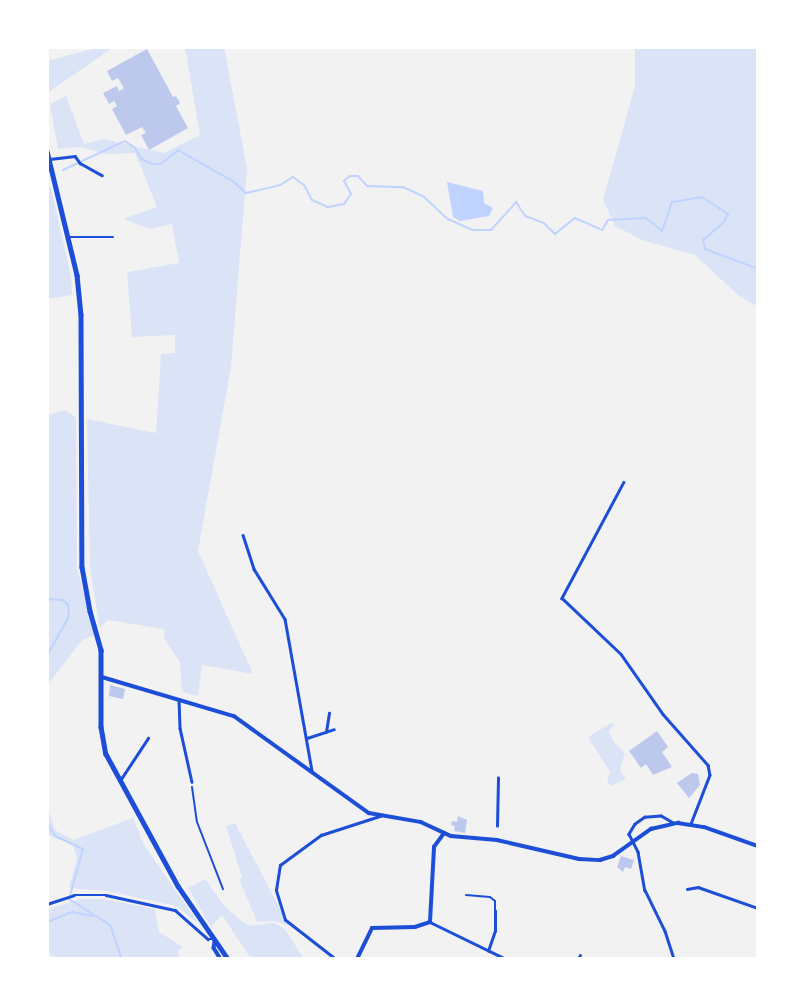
<!DOCTYPE html>
<style>
body{margin:0}
#map{position:relative;width:805px;height:1006px;overflow:hidden;background:#f2f2f2;font-family:Georgia,serif}
div>[style]{position:absolute}
.green>*{inset:0;background:#dbe4f7}
.water>*{inset:0;background:#bfd3fe}
.stream>*{height:2px;margin:-1px;padding:0 1px;transform-origin:1px;border-radius:1px;background:#bfd3fe}
.building>*{inset:0;background:#bdc9ec}
.path>*{height:2px;margin:-1px;padding:0 1px;transform-origin:1px;border-radius:1px;background:#1d4ed8}
.service>*{height:2px;margin:-1px;padding:0 1px;transform-origin:1px;border-radius:1px;background:#1d4ed8}
.minor>*{height:2.5px;margin:-1.25px;padding:0 1.25px;transform-origin:1.25px;border-radius:1.25px;background:#1d4ed8}
.tertiary>*{height:3.5px;margin:-1.75px;padding:0 1.75px;transform-origin:1.75px;border-radius:1.75px;background:#1d4ed8}
.trunk>*{height:4.5px;margin:-2.25px;padding:0 2.25px;transform-origin:2.25px;border-radius:2.25px;background:#1d4ed8}
span{translate:-50% -50%;white-space:nowrap;text-align:center;line-height:1.15;-webkit-text-stroke:5px #fff;paint-order:stroke}
.frame{position:absolute;inset:0;border:49px solid #fff;pointer-events:none}
</style>
<div id="map">
<div class="green">
<div style="clip-path:polygon(100px 47px,114px 47px,47px 93px,47px 61px)"></div>
<div style="clip-path:polygon(185px 47px,224px 47px,247px 168px,231px 367px,198px 551px,253px 674px,202px 665px,198px 696px,182px 692px,180px 662px,165px 640px,164px 629px,108px 620px,100px 628px,90px 568px,87px 419px,156px 433px,161px 354px,175px 353px,175px 335px,132px 337px,127px 272px,179px 263px,172px 224px,149px 229px,123px 219px,157px 207px,135px 153px,105px 154px,81px 147px,58px 149px,50px 104px,66px 96px,84px 144px,103px 139px,164px 153px,200px 135px)"></div>
<div style="clip-path:polygon(635px 47px,758px 47px,758px 307px,739px 296px,695px 255px,642px 240px,615px 226px,603px 200px,635px 86px)"></div>
<div style="clip-path:polygon(47px 184px,51px 188px,71px 276px,72px 295px,47px 299px)"></div>
<div style="clip-path:polygon(66px 410px,76px 418px,77px 568px,95px 635px,82px 640px,47px 686px,47px 415px)"></div>
<div style="clip-path:polygon(611px 723px,615px 724px,609px 731px,613px 741px,625px 753px,620px 770px,626px 779px,611px 786px,607px 782px,610px 772px,588px 737px)"></div>
<div style="clip-path:polygon(47px 806px,55px 830px,73px 840px,133px 818px,144px 845px,200px 925px,176px 906px,107px 891px,69px 888px,77px 858px,73px 845px,48px 835px)"></div>
<div style="clip-path:polygon(235px 823px,289px 926px,275px 921px,257px 922px,239px 879px,242px 877px,226px 826px)"></div>
<div style="clip-path:polygon(205px 879px,226px 908px,244px 923px,251px 926px,274px 923px,284px 928px,304px 959px,251px 959px,222px 915px,211px 927px,188px 888px)"></div>
<div style="clip-path:polygon(79px 899px,104px 899px,155px 909px,159px 932px,183px 947px,177px 951px,181px 959px,54px 959px,47px 950px,47px 910px)"></div>
</div>
<div class="water">
<div style="clip-path:polygon(447px 182px,483px 191px,484px 203px,493px 208px,489px 216px,460px 221px,453px 217px)"></div>
</div>
<div class="stream">
<div style="left:63px;top:170px;width:68px;rotate:-25.1deg"></div>
<div style="left:125px;top:141px;width:12px;rotate:35deg"></div>
<div style="left:135px;top:148px;width:13px;rotate:61deg"></div>
<div style="left:141px;top:159px;width:12px;rotate:24deg"></div>
<div style="left:152px;top:164px;width:9px"></div>
<div style="left:161px;top:164px;width:22px;rotate:-39deg"></div>
<div style="left:178px;top:150px;width:64px;rotate:29.7deg"></div>
<div style="left:234px;top:182px;width:16px;rotate:43deg"></div>
<div style="left:246px;top:193px;width:35px;rotate:-13deg"></div>
<div style="left:280px;top:185px;width:15px;rotate:-32deg"></div>
<div style="left:293px;top:177px;width:14px;rotate:36deg"></div>
<div style="left:304px;top:185px;width:17px;rotate:62deg"></div>
<div style="left:312px;top:200px;width:17px;rotate:24deg"></div>
<div style="left:328px;top:207px;width:16px;rotate:-11deg"></div>
<div style="left:344px;top:204px;width:12px;rotate:-55deg"></div>
<div style="left:351px;top:194px;width:15px;rotate:-118deg"></div>
<div style="left:344px;top:181px;width:8px;rotate:-40deg"></div>
<div style="left:350px;top:176px;width:8px"></div>
<div style="left:358px;top:176px;width:13px;rotate:48deg"></div>
<div style="left:367px;top:186px;width:36px;rotate:2deg"></div>
<div style="left:403px;top:187px;width:23px;rotate:25deg"></div>
<div style="left:424px;top:197px;width:33px;rotate:43deg"></div>
<div style="left:448px;top:219px;width:27px;rotate:24deg"></div>
<div style="left:473px;top:230px;width:18px"></div>
<div style="left:491px;top:230px;width:38px;rotate:-48deg"></div>
<div style="left:516px;top:202px;width:17px;rotate:57deg"></div>
<div style="left:525px;top:216px;width:20px;rotate:20deg"></div>
<div style="left:544px;top:223px;width:16px;rotate:45deg"></div>
<div style="left:555px;top:234px;width:26px;rotate:-39deg"></div>
<div style="left:575px;top:218px;width:30px;rotate:24deg"></div>
<div style="left:602px;top:230px;width:12px;rotate:-59deg"></div>
<div style="left:608px;top:220px;width:38px;rotate:-3deg"></div>
<div style="left:646px;top:218px;width:21px;rotate:39deg"></div>
<div style="left:662px;top:231px;width:31px;rotate:-71deg"></div>
<div style="left:672px;top:202px;width:30px;rotate:-9deg"></div>
<div style="left:702px;top:197px;width:31px;rotate:33deg"></div>
<div style="left:728px;top:214px;width:9px;rotate:117deg"></div>
<div style="left:724px;top:222px;width:28px;rotate:139deg"></div>
<div style="left:703px;top:240px;width:9px;rotate:77deg"></div>
<div style="left:705px;top:249px;width:57px;rotate:20.7deg"></div>
<div style="left:47px;top:174px;width:1px"></div>
<div style="left:47px;top:599px;width:16px;rotate:4deg"></div>
<div style="left:63px;top:600px;width:7px;rotate:45deg"></div>
<div style="left:68px;top:605px;width:11px;rotate:85deg"></div>
<div style="left:69px;top:616px;width:46px;rotate:118.8deg"></div>
<div style="left:47px;top:822px;width:16px;rotate:60deg"></div>
<div style="left:55px;top:836px;width:31px;rotate:25deg"></div>
<div style="left:83px;top:849px;width:52px;rotate:105.6deg"></div>
<div style="left:69px;top:899px;width:49px;rotate:32.4deg"></div>
<div style="left:110px;top:925px;width:36px;rotate:71deg"></div>
<div style="left:47px;top:922px;width:27px;rotate:-22deg"></div>
<div style="left:72px;top:912px;width:21px;rotate:11deg"></div>
</div>
<div class="building">
<div style="clip-path:polygon(147px 49px,173px 97px,176px 96px,180px 103px,176px 106px,188px 128px,149px 150px,141px 135px,146px 133px,142px 127px,126px 135px,112px 109px,117px 106px,114px 101px,109px 104px,103px 93px,117px 86px,119px 91px,124px 88px,118px 78px,112px 81px,107px 71px)"></div>
<div style="clip-path:polygon(110px 685px,125px 689px,123px 699px,109px 696px)"></div>
<div style="clip-path:polygon(657px 731px,668px 747px,662px 752px,672px 767px,653px 775px,646px 764px,641px 768px,629px 751px)"></div>
<div style="clip-path:polygon(692px 773px,698px 774px,700px 785px,689px 798px,677px 783px)"></div>
<div style="clip-path:polygon(458px 816px,467px 820px,465px 833px,454px 831px,455px 826px,451px 825px,452px 821px,457px 822px)"></div>
<div style="clip-path:polygon(621px 856px,634px 860px,631px 869px,625px 867px,623px 872px,617px 867px)"></div>
</div>
<div class="path">
<div style="left:192px;top:787px;width:35px;rotate:82deg"></div>
<div style="left:197px;top:822px;width:72px;rotate:68.8deg"></div>
</div>
<div class="service">
<div style="left:466px;top:895px;width:24px;rotate:5deg"></div>
<div style="left:490px;top:897px;width:6px;rotate:39deg"></div>
<div style="left:495px;top:901px;width:9px;rotate:90deg"></div>
</div>
<div class="minor">
<div style="left:50px;top:159px;width:25px;rotate:-7deg"></div>
<div style="left:75px;top:156px;width:9px;rotate:54deg"></div>
<div style="left:80px;top:163px;width:25px;rotate:29deg"></div>
<div style="left:69px;top:237px;width:44px"></div>
<div style="left:624px;top:482px;width:132px;rotate:118.1deg"></div>
<div style="left:562px;top:598px;width:81px;rotate:43.5deg"></div>
<div style="left:621px;top:654px;width:73px;rotate:55deg"></div>
<div style="left:663px;top:714px;width:68px;rotate:48.6deg"></div>
<div style="left:708px;top:765px;width:10px;rotate:79deg"></div>
<div style="left:710px;top:775px;width:53px;rotate:111.2deg"></div>
<div style="left:243px;top:535px;width:36px;rotate:72deg"></div>
<div style="left:254px;top:569px;width:59px;rotate:58.2deg"></div>
<div style="left:285px;top:619px;width:154px;rotate:79.9deg"></div>
<div style="left:179px;top:699px;width:29px;rotate:88deg"></div>
<div style="left:180px;top:728px;width:55px;rotate:77.5deg"></div>
<div style="left:326px;top:732px;width:19px;rotate:-81deg"></div>
<div style="left:307px;top:738px;width:28px;rotate:-18deg"></div>
<div style="left:121px;top:779px;width:49px;rotate:-56.6deg"></div>
<div style="left:673px;top:823px;width:14px;rotate:-150deg"></div>
<div style="left:661px;top:816px;width:16px;rotate:176deg"></div>
<div style="left:645px;top:817px;width:12px;rotate:145deg"></div>
<div style="left:635px;top:824px;width:12px;rotate:121deg"></div>
<div style="left:629px;top:834px;width:20px;rotate:63deg"></div>
<div style="left:638px;top:852px;width:39px;rotate:80deg"></div>
<div style="left:645px;top:890px;width:46px;rotate:64deg"></div>
<div style="left:665px;top:931px;width:29px;rotate:72deg"></div>
<div style="left:497px;top:826px;width:48px;rotate:-88.8deg"></div>
<div style="left:687px;top:889px;width:11px;rotate:-10deg"></div>
<div style="left:698px;top:887px;width:64px;rotate:19.3deg"></div>
<div style="left:47px;top:904px;width:28px;rotate:-18deg"></div>
<div style="left:74px;top:895px;width:32px"></div>
<div style="left:106px;top:895px;width:71px;rotate:12.3deg"></div>
<div style="left:175px;top:910px;width:44px;rotate:41.3deg"></div>
<div style="left:208px;top:939px;width:7px"></div>
<div style="left:430px;top:922px;width:85px;rotate:26deg"></div>
<div style="left:488px;top:951px;width:21px;rotate:-71deg"></div>
<div style="left:495px;top:931px;width:20px;rotate:-90deg"></div>
<div style="left:335px;top:959px;width:63px;rotate:-142deg"></div>
<div style="left:285px;top:920px;width:31px;rotate:-107deg"></div>
<div style="left:276px;top:890px;width:25px;rotate:-81deg"></div>
<div style="left:280px;top:865px;width:51px;rotate:-36.2deg"></div>
<div style="left:321px;top:835px;width:62px;rotate:-17.9deg"></div>
<div style="left:578px;top:959px;width:4px;rotate:-63deg"></div>
</div>
<div class="tertiary">
<div style="left:102px;top:677px;width:138px;rotate:16.5deg"></div>
<div style="left:234px;top:716px;width:166px;rotate:35.7deg"></div>
<div style="left:369px;top:813px;width:53px;rotate:9.8deg"></div>
<div style="left:421px;top:822px;width:33px;rotate:25deg"></div>
<div style="left:451px;top:836px;width:46px;rotate:5deg"></div>
<div style="left:497px;top:840px;width:84px;rotate:13deg"></div>
<div style="left:579px;top:859px;width:21px;rotate:3deg"></div>
<div style="left:600px;top:860px;width:14px;rotate:-17deg"></div>
<div style="left:613px;top:856px;width:47px;rotate:-35.4deg"></div>
<div style="left:651px;top:829px;width:28px;rotate:-13deg"></div>
<div style="left:678px;top:823px;width:26px;rotate:9deg"></div>
<div style="left:704px;top:827px;width:57px;rotate:19.4deg"></div>
<div style="left:215px;top:942px;width:6px;rotate:99deg"></div>
<div style="left:214px;top:948px;width:13px;rotate:58deg"></div>
<div style="left:357px;top:959px;width:34px;rotate:-64deg"></div>
<div style="left:372px;top:928px;width:43px;rotate:-1.3deg"></div>
<div style="left:415px;top:927px;width:16px;rotate:-18deg"></div>
<div style="left:430px;top:922px;width:75px;rotate:-86.9deg"></div>
<div style="left:434px;top:847px;width:17px;rotate:-54deg"></div>
</div>
<div class="trunk">
<div style="left:47px;top:151px;width:128px;rotate:76.4deg"></div>
<div style="left:77px;top:275px;width:40px;rotate:84.3deg"></div>
<div style="left:81px;top:315px;width:252px;rotate:89.8deg"></div>
<div style="left:82px;top:567px;width:45px;rotate:79.7deg"></div>
<div style="left:90px;top:611px;width:41px;rotate:74.2deg"></div>
<div style="left:101px;top:650px;width:77px;rotate:90deg"></div>
<div style="left:101px;top:727px;width:27px;rotate:80deg"></div>
<div style="left:106px;top:754px;width:150px;rotate:61.4deg"></div>
<div style="left:178px;top:886px;width:88px;rotate:55.6deg"></div>
</div>
<div class="frame"></div>
</div>
